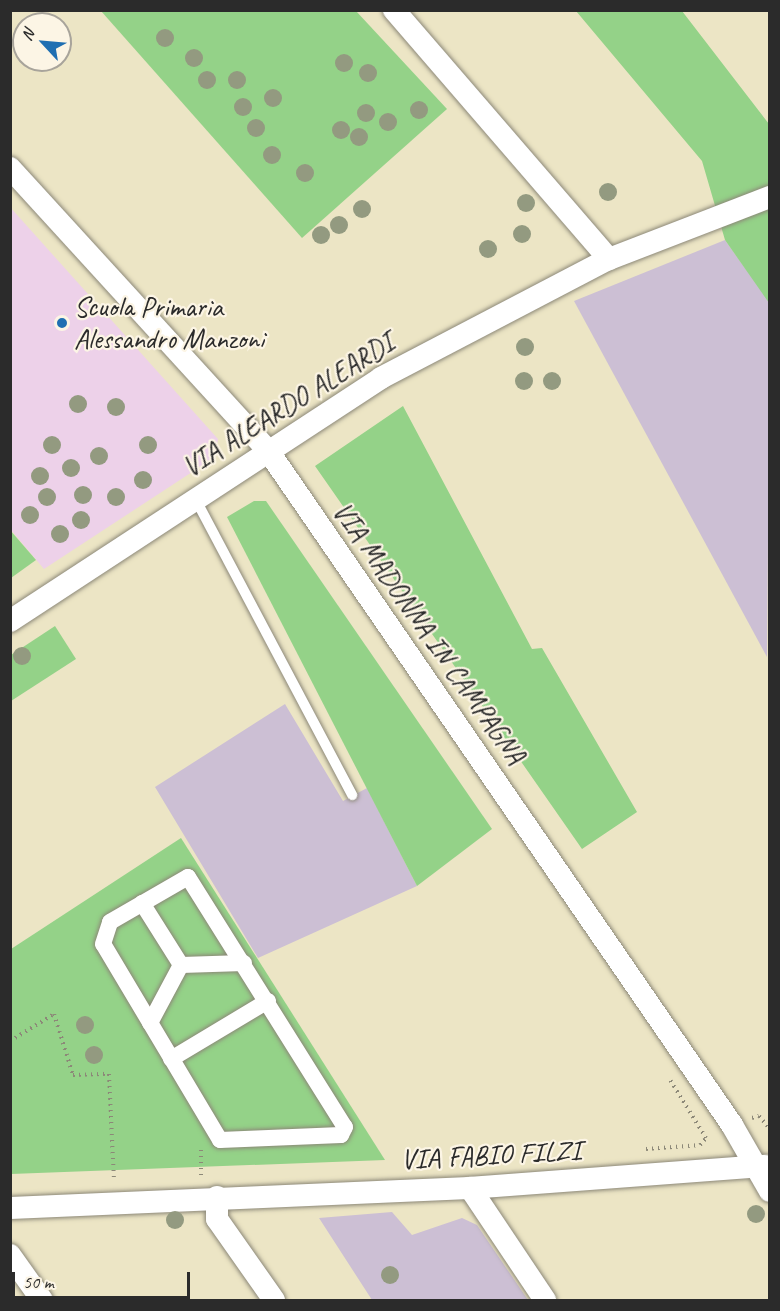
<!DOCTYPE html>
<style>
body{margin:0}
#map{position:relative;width:780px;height:1311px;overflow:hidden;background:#ece5c5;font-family:Caveat,sans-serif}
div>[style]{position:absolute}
.built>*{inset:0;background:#edd1e9}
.industrial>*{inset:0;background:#ccbfd4}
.green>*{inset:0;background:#94d288}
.path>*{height:4px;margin-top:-2px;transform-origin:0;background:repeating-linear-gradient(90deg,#8c8878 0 1.5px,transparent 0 6px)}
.roads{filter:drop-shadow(0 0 2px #8c8878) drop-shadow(0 0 2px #8c8878)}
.service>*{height:10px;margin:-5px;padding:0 5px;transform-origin:5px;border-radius:5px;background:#fff}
.pedestrian>*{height:16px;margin:-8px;padding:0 8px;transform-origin:8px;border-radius:8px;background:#fff}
.minor>*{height:22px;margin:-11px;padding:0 11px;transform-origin:11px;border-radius:11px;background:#fff}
.trees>*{width:18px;height:18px;margin:-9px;border-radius:50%;background:#939a80}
.dots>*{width:16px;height:16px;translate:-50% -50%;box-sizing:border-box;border:3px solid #fcf5e5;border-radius:50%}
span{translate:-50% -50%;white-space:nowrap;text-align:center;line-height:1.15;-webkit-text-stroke:4.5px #fcf5e5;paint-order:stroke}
.poi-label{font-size:28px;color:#2b2b2b}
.left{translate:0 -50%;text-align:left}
.street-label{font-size:28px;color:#2b2b2b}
.frame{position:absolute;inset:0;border:12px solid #2b2b2b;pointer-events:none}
.north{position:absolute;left:12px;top:12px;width:60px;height:60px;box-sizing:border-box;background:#fcf5e5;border:2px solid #a8a49b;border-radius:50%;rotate:296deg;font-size:16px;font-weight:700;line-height:24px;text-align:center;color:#2b2b2b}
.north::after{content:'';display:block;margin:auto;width:21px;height:27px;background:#1f6fb2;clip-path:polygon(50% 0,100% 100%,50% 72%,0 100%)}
.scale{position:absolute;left:12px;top:1272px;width:178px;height:27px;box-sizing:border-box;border:3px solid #2b2b2b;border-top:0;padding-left:8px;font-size:18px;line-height:21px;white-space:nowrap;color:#2b2b2b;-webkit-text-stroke:4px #fcf5e5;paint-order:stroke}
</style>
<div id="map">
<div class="built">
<div style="clip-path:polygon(10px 207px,218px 439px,215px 457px,44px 569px,11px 530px)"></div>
</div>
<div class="industrial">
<div style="clip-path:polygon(725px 240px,770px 303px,767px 657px,574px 301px)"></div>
<div style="clip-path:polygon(285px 704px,343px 801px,367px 788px,417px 886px,258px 958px,155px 787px)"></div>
<div style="clip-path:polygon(392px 1212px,412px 1235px,462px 1218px,477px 1225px,528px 1300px,372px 1300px,319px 1218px)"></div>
</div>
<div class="green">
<div style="clip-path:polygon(101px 11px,356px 11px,447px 109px,302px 238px)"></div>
<div style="clip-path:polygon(576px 11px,682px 11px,769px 124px,769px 303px,725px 240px,702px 161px)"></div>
<div style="clip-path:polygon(403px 406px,532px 649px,542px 648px,637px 812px,582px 849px,315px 466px)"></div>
<div style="clip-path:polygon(254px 501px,266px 501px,492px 829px,417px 886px,227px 517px)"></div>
<div style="clip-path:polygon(10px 530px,36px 560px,11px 578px,10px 578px)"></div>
<div style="clip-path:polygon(55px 626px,76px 659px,11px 701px,11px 655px)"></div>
<div style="clip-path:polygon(181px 838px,385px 1160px,11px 1174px,11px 949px)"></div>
</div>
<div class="path">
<div style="left:10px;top:1041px;width:52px;rotate:-31.5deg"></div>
<div style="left:54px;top:1014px;width:64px;rotate:72.7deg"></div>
<div style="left:73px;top:1075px;width:36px;rotate:-2deg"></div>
<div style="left:109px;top:1074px;width:106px;rotate:87.3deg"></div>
<div style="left:752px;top:1118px;width:7px;rotate:-16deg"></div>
<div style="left:759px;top:1116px;width:17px;rotate:50deg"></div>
<div style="left:646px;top:1149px;width:54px;rotate:-4.2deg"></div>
<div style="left:700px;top:1145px;width:9px;rotate:-49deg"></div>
<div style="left:706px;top:1138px;width:70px;rotate:-121.7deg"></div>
<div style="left:201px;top:1150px;width:28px;rotate:90deg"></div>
</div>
<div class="roads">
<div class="service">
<div style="left:196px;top:500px;width:334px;rotate:62.1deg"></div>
</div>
<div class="pedestrian">
<div style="left:188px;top:877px;width:295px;rotate:57.9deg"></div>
<div style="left:345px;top:1127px;width:9px;rotate:117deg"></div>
<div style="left:341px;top:1135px;width:121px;rotate:177.6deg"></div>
<div style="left:220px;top:1140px;width:228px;rotate:-120.8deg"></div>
<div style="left:103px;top:944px;width:23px;rotate:-72deg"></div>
<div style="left:110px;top:922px;width:90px;rotate:-30deg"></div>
<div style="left:142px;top:903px;width:73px;rotate:57.8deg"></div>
<div style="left:150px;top:1023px;width:66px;rotate:-61.9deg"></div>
<div style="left:181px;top:965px;width:63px;rotate:-1.8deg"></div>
<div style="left:171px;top:1059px;width:113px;rotate:-30.9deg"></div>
</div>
<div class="minor">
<div style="left:394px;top:10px;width:329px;rotate:49.2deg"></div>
<div style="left:10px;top:168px;width:384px;rotate:47.6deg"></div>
<div style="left:269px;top:452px;width:817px;rotate:55.47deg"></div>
<div style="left:732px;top:1125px;width:76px;rotate:60.1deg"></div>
<div style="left:10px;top:621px;width:443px;rotate:-33.2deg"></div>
<div style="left:381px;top:378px;width:257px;rotate:-27.6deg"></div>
<div style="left:609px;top:259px;width:173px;rotate:-21.1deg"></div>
<div style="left:470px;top:1188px;width:135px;rotate:56.2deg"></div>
<div style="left:217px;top:1197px;width:22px;rotate:90deg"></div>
<div style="left:217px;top:1219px;width:99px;rotate:54.9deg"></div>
<div style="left:10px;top:1208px;width:460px;rotate:-2.5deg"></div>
<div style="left:470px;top:1188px;width:296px;rotate:-4.3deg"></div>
<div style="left:10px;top:1255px;width:55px;rotate:54.6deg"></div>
</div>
</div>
<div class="trees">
<div style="left:165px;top:38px"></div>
<div style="left:194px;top:58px"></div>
<div style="left:344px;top:63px"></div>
<div style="left:368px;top:73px"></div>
<div style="left:207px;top:80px"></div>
<div style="left:237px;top:80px"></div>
<div style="left:273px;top:98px"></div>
<div style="left:243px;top:107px"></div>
<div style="left:419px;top:110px"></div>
<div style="left:366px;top:113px"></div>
<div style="left:388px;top:122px"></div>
<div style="left:256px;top:128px"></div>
<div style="left:341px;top:130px"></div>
<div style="left:359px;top:137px"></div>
<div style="left:272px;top:155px"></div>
<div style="left:305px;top:173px"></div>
<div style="left:608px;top:192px"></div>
<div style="left:526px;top:203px"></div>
<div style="left:362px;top:209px"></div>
<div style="left:339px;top:225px"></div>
<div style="left:522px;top:234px"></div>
<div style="left:321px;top:235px"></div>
<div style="left:488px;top:249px"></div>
<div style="left:525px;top:347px"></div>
<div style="left:524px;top:381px"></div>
<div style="left:552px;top:381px"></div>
<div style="left:78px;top:404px"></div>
<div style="left:116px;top:407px"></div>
<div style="left:52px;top:445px"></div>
<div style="left:148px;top:445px"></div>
<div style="left:99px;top:456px"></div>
<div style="left:71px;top:468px"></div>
<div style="left:40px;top:476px"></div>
<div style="left:143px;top:480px"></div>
<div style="left:83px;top:495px"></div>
<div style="left:47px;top:497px"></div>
<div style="left:116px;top:497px"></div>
<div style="left:30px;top:515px"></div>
<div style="left:81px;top:520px"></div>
<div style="left:60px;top:534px"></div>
<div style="left:22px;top:656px"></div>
<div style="left:85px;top:1025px"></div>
<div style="left:94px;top:1055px"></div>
<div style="left:756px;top:1214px"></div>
<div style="left:175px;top:1220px"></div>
<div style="left:390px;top:1275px"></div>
</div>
<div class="dots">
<div style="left:62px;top:323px;background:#1f6fb2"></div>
</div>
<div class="poi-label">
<span class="left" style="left:74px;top:323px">Scuola Primaria<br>Alessandro Manzoni</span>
</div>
<div class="street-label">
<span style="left:288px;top:405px;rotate:-32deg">VIA ALEARDO ALEARDI</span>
<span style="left:429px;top:633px;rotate:55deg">VIA MADONNA IN CAMPAGNA</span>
<span style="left:491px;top:1155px;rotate:-3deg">VIA FABIO FILZI</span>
</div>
<div class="frame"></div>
<div class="north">N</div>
<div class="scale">50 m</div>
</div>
